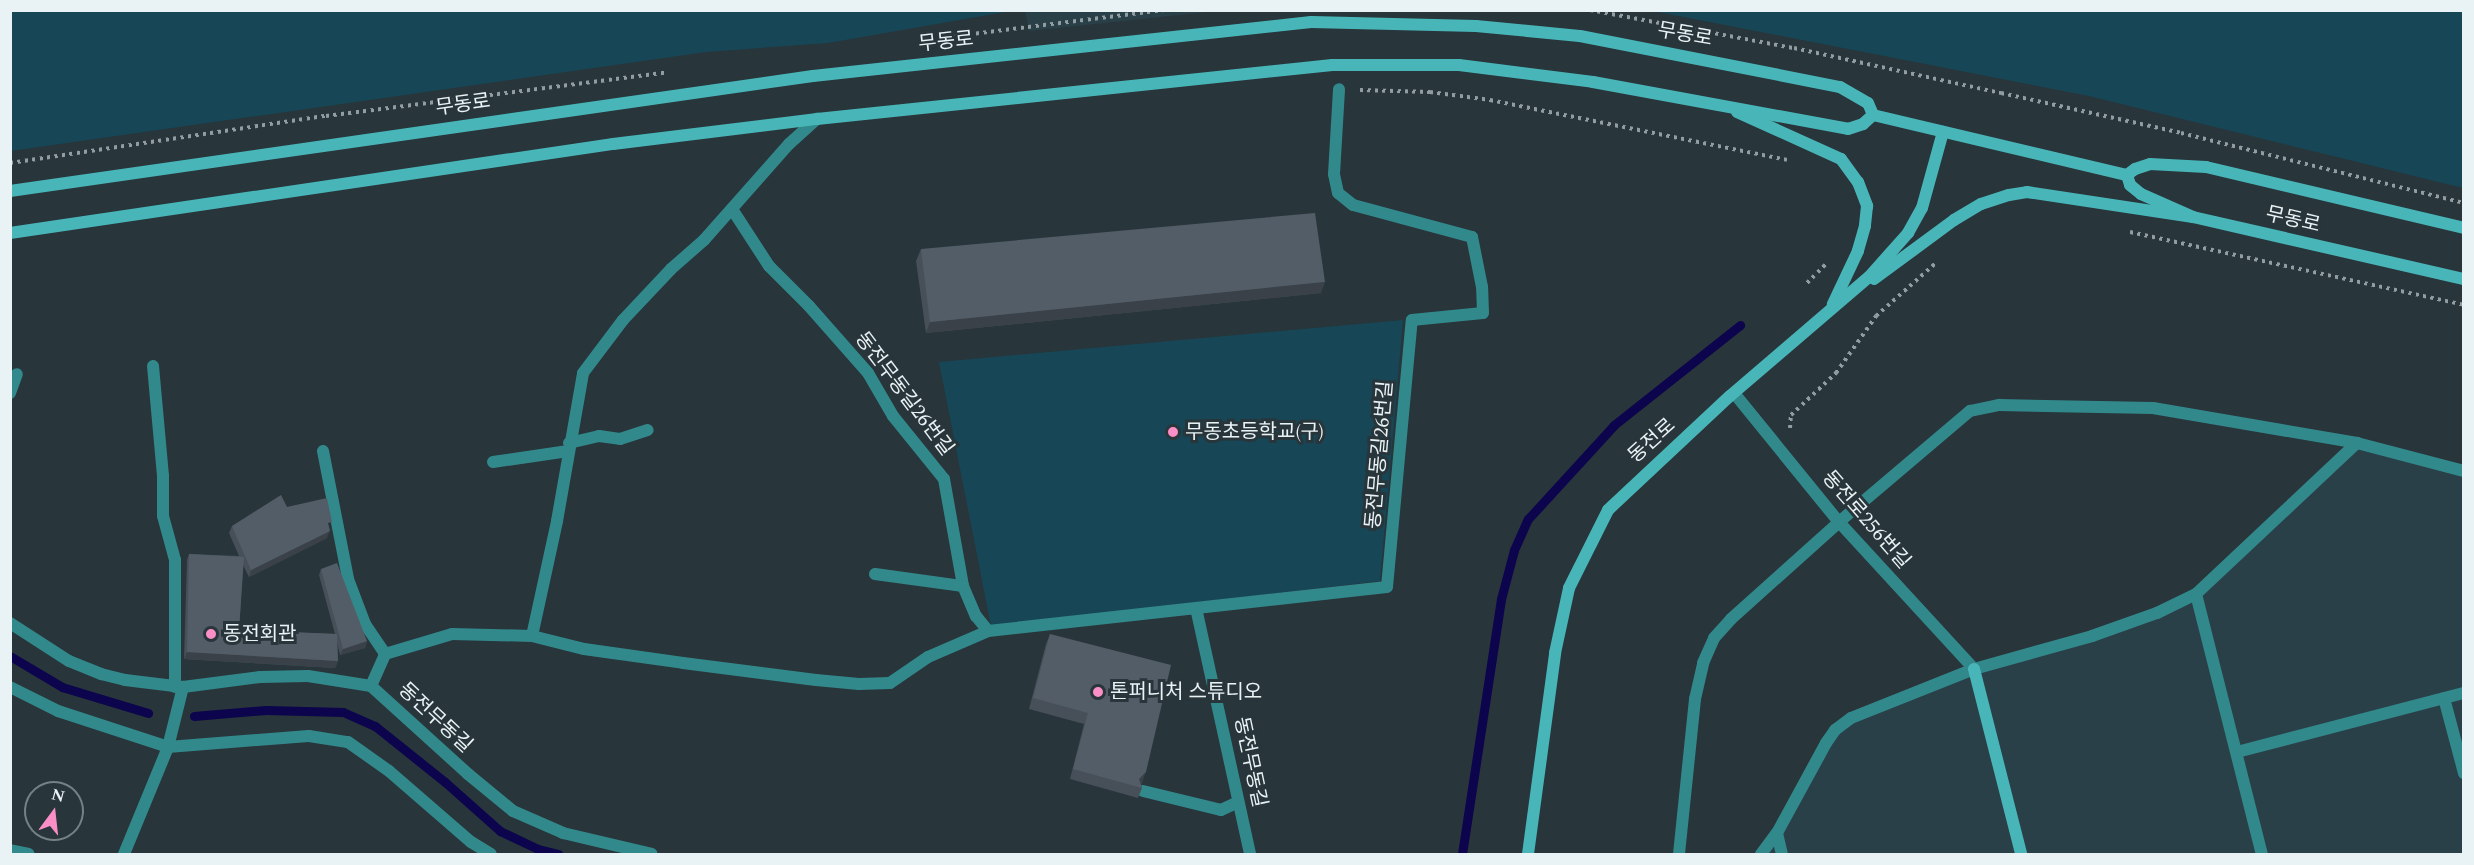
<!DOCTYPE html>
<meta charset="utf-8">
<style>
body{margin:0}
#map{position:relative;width:2474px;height:865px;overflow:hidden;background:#28353a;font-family:Spectral,"Noto Sans KR",serif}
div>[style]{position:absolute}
.built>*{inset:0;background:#2a4048}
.green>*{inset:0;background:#174756}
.stream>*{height:9px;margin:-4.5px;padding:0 4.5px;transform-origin:4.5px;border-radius:4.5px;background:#0c044d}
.path>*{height:4px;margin-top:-2px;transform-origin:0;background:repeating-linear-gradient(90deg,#929da1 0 3px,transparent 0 7.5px)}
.lane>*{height:12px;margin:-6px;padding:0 6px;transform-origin:6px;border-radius:6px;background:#32898c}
.street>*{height:12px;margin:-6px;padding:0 6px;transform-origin:6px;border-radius:6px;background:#32898c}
.secondary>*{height:12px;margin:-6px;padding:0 6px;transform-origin:6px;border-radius:6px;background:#48b6b9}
.wall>*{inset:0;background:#475059}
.shaded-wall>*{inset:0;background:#3a4148}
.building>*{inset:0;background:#535d67}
.dots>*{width:16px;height:16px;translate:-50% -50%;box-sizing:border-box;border:3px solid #28353a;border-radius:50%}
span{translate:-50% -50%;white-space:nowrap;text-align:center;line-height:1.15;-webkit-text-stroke:6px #28353a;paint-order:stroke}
.street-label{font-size:20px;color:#e9f2f5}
.poi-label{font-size:20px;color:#e9f2f5}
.left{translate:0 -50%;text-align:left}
.frame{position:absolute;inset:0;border:12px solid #e9f2f5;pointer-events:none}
.north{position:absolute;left:24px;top:781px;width:60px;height:60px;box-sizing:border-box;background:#28353a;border:2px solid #758185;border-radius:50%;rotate:15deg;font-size:16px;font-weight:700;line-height:24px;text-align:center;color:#e9f2f5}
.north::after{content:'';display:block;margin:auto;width:21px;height:27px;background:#fa8fc7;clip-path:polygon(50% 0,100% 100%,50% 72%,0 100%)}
</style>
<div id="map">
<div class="built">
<div style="clip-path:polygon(1025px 10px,1217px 10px,1217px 11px,1029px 31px)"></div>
<div style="clip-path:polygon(2357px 443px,2463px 471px,2463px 854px,1761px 854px,1835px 730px,1974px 669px,2092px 636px,2196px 594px)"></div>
</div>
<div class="green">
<div style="clip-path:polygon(10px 11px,1011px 10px,1011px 11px,828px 43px,706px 52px,11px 151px)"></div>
<div style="clip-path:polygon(1653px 11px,2463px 11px,2463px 188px,2089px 96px)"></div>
<div style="clip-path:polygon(1403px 320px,1380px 581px,991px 626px,939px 362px)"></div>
</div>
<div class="stream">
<div style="left:10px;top:656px;width:61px;rotate:30.8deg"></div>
<div style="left:62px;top:687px;width:90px;rotate:16.8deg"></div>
<div style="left:194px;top:716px;width:72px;rotate:-4.8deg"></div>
<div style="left:266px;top:710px;width:77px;rotate:1.5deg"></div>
<div style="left:343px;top:712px;width:35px;rotate:24deg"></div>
<div style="left:375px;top:726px;width:90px;rotate:38.7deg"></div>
<div style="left:445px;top:782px;width:74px;rotate:41.7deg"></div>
<div style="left:500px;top:831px;width:42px;rotate:25.3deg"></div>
<div style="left:538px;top:849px;width:21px;rotate:14deg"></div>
<div style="left:1462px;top:854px;width:258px;rotate:-81.3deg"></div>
<div style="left:1501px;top:599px;width:51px;rotate:-75.1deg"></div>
<div style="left:1514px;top:550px;width:34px;rotate:-66deg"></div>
<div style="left:1528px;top:519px;width:127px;rotate:-47.5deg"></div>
<div style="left:1614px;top:425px;width:161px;rotate:-38.4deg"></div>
</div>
<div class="path">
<div style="left:1590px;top:10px;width:208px;rotate:10.6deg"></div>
<div style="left:1794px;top:48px;width:212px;rotate:12.3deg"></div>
<div style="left:2001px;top:93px;width:184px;rotate:12.5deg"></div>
<div style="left:2181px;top:133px;width:292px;rotate:13.9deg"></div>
<div style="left:924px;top:40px;width:244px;rotate:-7.1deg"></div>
<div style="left:1360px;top:90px;width:70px;rotate:1.6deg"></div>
<div style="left:1430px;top:92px;width:61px;rotate:7.6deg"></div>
<div style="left:1490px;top:100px;width:303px;rotate:11.4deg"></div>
<div style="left:10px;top:163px;width:319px;rotate:-8.5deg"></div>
<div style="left:326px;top:116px;width:341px;rotate:-7.3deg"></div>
<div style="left:2130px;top:232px;width:342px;rotate:12.3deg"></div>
<div style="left:1807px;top:283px;width:28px;rotate:-45deg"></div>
<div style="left:1790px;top:428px;width:13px;rotate:-86deg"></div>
<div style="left:1791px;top:415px;width:62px;rotate:-43deg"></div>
<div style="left:1836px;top:373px;width:70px;rotate:-54.9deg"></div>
<div style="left:1876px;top:316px;width:81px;rotate:-41.5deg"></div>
</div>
<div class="lane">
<div style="left:732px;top:209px;width:68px;rotate:57deg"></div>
<div style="left:769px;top:266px;width:57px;rotate:45deg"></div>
<div style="left:809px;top:306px;width:89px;rotate:48.6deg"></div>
<div style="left:868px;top:373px;width:50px;rotate:59.8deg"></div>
<div style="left:893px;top:416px;width:81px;rotate:51deg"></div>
<div style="left:944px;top:479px;width:109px;rotate:79.9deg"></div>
<div style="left:963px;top:586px;width:33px;rotate:67deg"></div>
<div style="left:976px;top:616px;width:19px;rotate:51deg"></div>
<div style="left:153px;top:366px;width:110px;rotate:84.8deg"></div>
<div style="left:163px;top:476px;width:40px;rotate:90deg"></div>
<div style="left:163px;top:516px;width:46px;rotate:74.7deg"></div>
<div style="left:175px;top:560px;width:127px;rotate:90deg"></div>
<div style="left:10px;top:393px;width:20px;rotate:-70deg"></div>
<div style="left:569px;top:443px;width:31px;rotate:-13deg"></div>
<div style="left:599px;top:436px;width:21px;rotate:8deg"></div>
<div style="left:620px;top:439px;width:29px;rotate:-18deg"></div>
<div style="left:323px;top:451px;width:130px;rotate:78.9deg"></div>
<div style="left:348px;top:579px;width:48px;rotate:69.3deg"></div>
<div style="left:365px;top:624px;width:36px;rotate:56deg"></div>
<div style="left:493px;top:462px;width:76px;rotate:-8.3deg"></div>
<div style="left:875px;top:574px;width:89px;rotate:7.8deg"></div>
<div style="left:532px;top:636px;width:118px;rotate:-77.7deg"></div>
<div style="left:557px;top:521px;width:150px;rotate:-80deg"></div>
<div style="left:583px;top:373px;width:66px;rotate:-53deg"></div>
<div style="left:623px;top:320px;width:70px;rotate:-46.7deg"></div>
<div style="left:671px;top:269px;width:44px;rotate:-41.3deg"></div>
<div style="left:704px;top:240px;width:128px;rotate:-48.5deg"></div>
<div style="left:789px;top:144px;width:38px;rotate:-42deg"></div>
<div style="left:1143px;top:791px;width:80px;rotate:13.7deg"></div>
<div style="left:1221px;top:810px;width:19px;rotate:-25deg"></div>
</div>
<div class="street">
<div style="left:1734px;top:393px;width:166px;rotate:50.9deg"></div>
<div style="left:1839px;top:522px;width:200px;rotate:47.4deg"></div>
<div style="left:2196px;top:594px;width:268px;rotate:75.8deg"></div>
<div style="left:1196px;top:608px;width:252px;rotate:77.6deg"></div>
<div style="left:10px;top:623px;width:70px;rotate:32.8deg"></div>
<div style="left:69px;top:661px;width:35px;rotate:22deg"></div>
<div style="left:101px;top:674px;width:25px;rotate:14deg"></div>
<div style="left:125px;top:680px;width:58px;rotate:6.9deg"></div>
<div style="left:183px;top:687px;width:78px;rotate:-7.4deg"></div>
<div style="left:260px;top:677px;width:48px;rotate:-1.2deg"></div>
<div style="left:308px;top:676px;width:64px;rotate:9deg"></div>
<div style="left:371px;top:686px;width:131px;rotate:42.2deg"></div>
<div style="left:468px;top:774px;width:58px;rotate:39.4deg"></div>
<div style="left:513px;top:811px;width:55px;rotate:23.7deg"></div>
<div style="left:563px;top:833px;width:91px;rotate:13.3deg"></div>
<div style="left:371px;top:686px;width:35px;rotate:-66deg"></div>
<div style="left:385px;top:654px;width:70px;rotate:-16.6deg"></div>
<div style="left:452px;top:634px;width:80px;rotate:1.4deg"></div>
<div style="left:532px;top:636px;width:54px;rotate:14deg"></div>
<div style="left:584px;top:649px;width:100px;rotate:8deg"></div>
<div style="left:683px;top:663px;width:134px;rotate:7.3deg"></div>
<div style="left:816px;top:680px;width:43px;rotate:5.3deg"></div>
<div style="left:859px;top:684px;width:31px;rotate:-2deg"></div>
<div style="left:890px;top:683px;width:46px;rotate:-34.4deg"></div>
<div style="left:928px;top:657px;width:65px;rotate:-23.4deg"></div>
<div style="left:988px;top:631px;width:401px;rotate:-6.3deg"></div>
<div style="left:1387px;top:587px;width:268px;rotate:-84.7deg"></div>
<div style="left:1412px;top:320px;width:71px;rotate:-5.6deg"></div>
<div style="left:1483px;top:313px;width:26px;rotate:-92deg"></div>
<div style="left:1482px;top:287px;width:51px;rotate:-101.3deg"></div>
<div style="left:1472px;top:237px;width:123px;rotate:-164.9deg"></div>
<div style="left:1353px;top:205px;width:19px;rotate:-141deg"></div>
<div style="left:1338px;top:193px;width:19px;rotate:-102deg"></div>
<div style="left:1334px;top:174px;width:85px;rotate:-86.6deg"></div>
<div style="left:10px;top:687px;width:54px;rotate:26.6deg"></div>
<div style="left:58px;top:711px;width:116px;rotate:18.1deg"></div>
<div style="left:168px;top:747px;width:141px;rotate:-4.5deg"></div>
<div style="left:309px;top:736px;width:39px;rotate:9deg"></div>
<div style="left:348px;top:742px;width:50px;rotate:35.3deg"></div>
<div style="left:389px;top:771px;width:108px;rotate:40.9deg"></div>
<div style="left:471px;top:842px;width:23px;rotate:31deg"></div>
<div style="left:2444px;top:698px;width:78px;rotate:75.1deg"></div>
<div style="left:2237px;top:752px;width:235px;rotate:-14.6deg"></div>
<div style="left:1777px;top:833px;width:22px;rotate:77deg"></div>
<div style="left:10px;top:850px;width:19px;rotate:12deg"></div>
<div style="left:124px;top:854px;width:116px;rotate:-67.6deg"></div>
<div style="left:168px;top:747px;width:62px;rotate:-76deg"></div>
<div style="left:1679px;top:854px;width:156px;rotate:-84.1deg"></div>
<div style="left:1695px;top:699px;width:37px;rotate:-77deg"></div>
<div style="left:1703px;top:663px;width:27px;rotate:-66deg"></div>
<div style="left:1714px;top:638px;width:25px;rotate:-48deg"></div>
<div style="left:1731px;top:619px;width:145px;rotate:-41.9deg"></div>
<div style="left:1839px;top:522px;width:172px;rotate:-40.3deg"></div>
<div style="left:1970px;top:411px;width:30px;rotate:-12deg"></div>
<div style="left:1999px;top:405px;width:154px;rotate:1.1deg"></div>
<div style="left:2153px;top:408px;width:207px;rotate:9.7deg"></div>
<div style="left:2357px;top:443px;width:111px;rotate:14.7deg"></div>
<div style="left:1761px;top:854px;width:26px;rotate:-53deg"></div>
<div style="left:1777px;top:833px;width:102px;rotate:-61.4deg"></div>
<div style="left:1826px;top:743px;width:16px;rotate:-55deg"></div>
<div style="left:1835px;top:730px;width:20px;rotate:-37deg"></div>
<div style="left:1851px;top:718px;width:132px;rotate:-21.7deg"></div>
<div style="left:1974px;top:669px;width:123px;rotate:-15.6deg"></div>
<div style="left:2092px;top:636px;width:69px;rotate:-19.5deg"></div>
<div style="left:2157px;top:613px;width:43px;rotate:-26deg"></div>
<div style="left:2196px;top:594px;width:221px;rotate:-43.2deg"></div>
</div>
<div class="secondary">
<div style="left:1737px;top:112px;width:114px;rotate:24.3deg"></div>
<div style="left:1841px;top:159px;width:29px;rotate:54deg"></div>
<div style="left:1858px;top:182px;width:26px;rotate:69deg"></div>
<div style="left:1867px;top:206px;width:20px;rotate:96deg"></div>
<div style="left:1865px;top:226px;width:26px;rotate:106deg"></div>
<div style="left:1858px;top:251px;width:59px;rotate:115.3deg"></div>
<div style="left:1873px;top:115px;width:261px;rotate:13.3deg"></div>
<div style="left:2127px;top:175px;width:10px;rotate:73deg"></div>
<div style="left:2130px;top:185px;width:14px;rotate:39deg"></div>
<div style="left:2141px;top:194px;width:57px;rotate:23.9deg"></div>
<div style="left:2193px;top:217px;width:278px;rotate:12.9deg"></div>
<div style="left:2127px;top:175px;width:10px;rotate:-37deg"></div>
<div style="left:2135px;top:169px;width:16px;rotate:-18deg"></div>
<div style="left:2150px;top:164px;width:56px;rotate:3.1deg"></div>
<div style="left:2206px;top:167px;width:265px;rotate:13.3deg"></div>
<div style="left:10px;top:191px;width:811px;rotate:-8.15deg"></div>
<div style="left:813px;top:76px;width:501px;rotate:-6.19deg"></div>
<div style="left:1311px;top:22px;width:165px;rotate:1.4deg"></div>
<div style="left:1476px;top:26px;width:104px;rotate:5.5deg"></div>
<div style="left:1580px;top:36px;width:265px;rotate:11.1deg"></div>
<div style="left:1840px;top:87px;width:32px;rotate:30deg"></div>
<div style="left:1868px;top:103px;width:13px;rotate:67deg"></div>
<div style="left:10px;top:233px;width:610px;rotate:-8.4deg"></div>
<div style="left:613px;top:144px;width:206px;rotate:-7deg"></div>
<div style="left:817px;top:119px;width:518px;rotate:-5.99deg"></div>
<div style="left:1332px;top:65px;width:127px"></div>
<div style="left:1459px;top:65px;width:135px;rotate:7.2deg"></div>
<div style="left:1593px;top:82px;width:259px;rotate:10.4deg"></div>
<div style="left:1848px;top:129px;width:16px;rotate:-18deg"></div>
<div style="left:1863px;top:124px;width:13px;rotate:-42deg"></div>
<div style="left:1874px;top:279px;width:99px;rotate:-36.4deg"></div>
<div style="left:1954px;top:220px;width:31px;rotate:-31deg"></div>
<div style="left:1981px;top:204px;width:29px;rotate:-18deg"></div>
<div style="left:2009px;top:195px;width:18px;rotate:-9deg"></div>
<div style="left:2027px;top:192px;width:168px;rotate:8.6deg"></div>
<div style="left:1974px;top:669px;width:191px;rotate:75.7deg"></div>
<div style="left:1528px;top:854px;width:203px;rotate:-82.3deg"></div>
<div style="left:1555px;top:653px;width:66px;rotate:-77.8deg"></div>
<div style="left:1569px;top:588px;width:87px;rotate:-63.4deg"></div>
<div style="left:1608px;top:510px;width:167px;rotate:-43.1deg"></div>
<div style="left:1730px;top:396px;width:183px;rotate:-40.6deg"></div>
<div style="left:1869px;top:277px;width:59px;rotate:-48.4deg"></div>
<div style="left:1908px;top:233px;width:29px;rotate:-61deg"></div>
<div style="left:1922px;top:208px;width:79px;rotate:-74.6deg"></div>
</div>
<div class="wall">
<div style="clip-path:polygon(921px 249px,1321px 293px,926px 333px,916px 261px)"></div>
<div style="clip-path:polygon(287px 507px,329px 529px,327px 538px,249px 577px,243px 565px,239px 630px,335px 634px,319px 575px,321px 569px,367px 641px,365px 648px,340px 655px,337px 642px,338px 661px,335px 668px,184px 659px,187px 560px,189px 554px,239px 556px,229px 533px,232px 526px)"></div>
<div style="clip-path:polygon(1050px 634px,1142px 783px,1141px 784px,1142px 788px,1138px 798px,1070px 779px,1084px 724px,1029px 709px,1046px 644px)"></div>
</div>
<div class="shaded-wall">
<div style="clip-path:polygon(1325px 282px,1321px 293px,926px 333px,930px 322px)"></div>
<div style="clip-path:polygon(330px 531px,327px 538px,249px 577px,251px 570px)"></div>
<div style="clip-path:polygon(367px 641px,365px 648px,340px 655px,343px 649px)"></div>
<div style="clip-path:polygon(187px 652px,338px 661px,335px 668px,184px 659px)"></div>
<div style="clip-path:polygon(1146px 772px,1142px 783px,1138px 787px,1139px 779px)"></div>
</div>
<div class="building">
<div style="clip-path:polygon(1315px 213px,1325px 282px,930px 322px,921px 249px)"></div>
<div style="clip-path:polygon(281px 495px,287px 507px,327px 498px,332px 522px,328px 523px,330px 531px,251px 570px,232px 526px)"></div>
<div style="clip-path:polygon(189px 554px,244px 557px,239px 630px,337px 634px,338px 661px,187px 652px)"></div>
<div style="clip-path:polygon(337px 563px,367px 641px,343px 649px,321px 569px)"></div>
<div style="clip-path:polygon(1050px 634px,1171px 665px,1146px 772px,1139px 779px,1142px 788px,1073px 769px,1088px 713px,1033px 698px)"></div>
</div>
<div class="dots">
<div style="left:1173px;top:432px;background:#fa8fc7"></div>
<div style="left:211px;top:634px;background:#fa8fc7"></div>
<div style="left:1098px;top:692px;background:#fa8fc7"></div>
</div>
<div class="street-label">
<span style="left:1685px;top:35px;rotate:10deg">무동로</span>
<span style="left:946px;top:42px;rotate:-6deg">무동로</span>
<span style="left:463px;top:105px;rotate:-8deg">무동로</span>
<span style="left:2293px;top:220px;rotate:13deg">무동로</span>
<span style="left:904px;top:394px;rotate:53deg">동전무동길26번길</span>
<span style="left:1652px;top:441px;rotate:-42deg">동전로</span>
<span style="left:1380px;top:455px;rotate:-85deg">동전무동길26번길</span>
<span style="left:1866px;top:520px;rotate:49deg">동전로256번길</span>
<span style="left:435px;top:718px;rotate:43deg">동전무동길</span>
<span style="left:1250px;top:762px;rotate:78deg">동전무동길</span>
</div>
<div class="poi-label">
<span class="left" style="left:1185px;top:432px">무동초등학교(구)</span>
<span class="left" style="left:223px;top:634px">동전회관</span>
<span class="left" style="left:1110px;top:692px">톤퍼니처 스튜디오</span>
</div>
<div class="frame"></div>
<div class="north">N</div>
</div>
